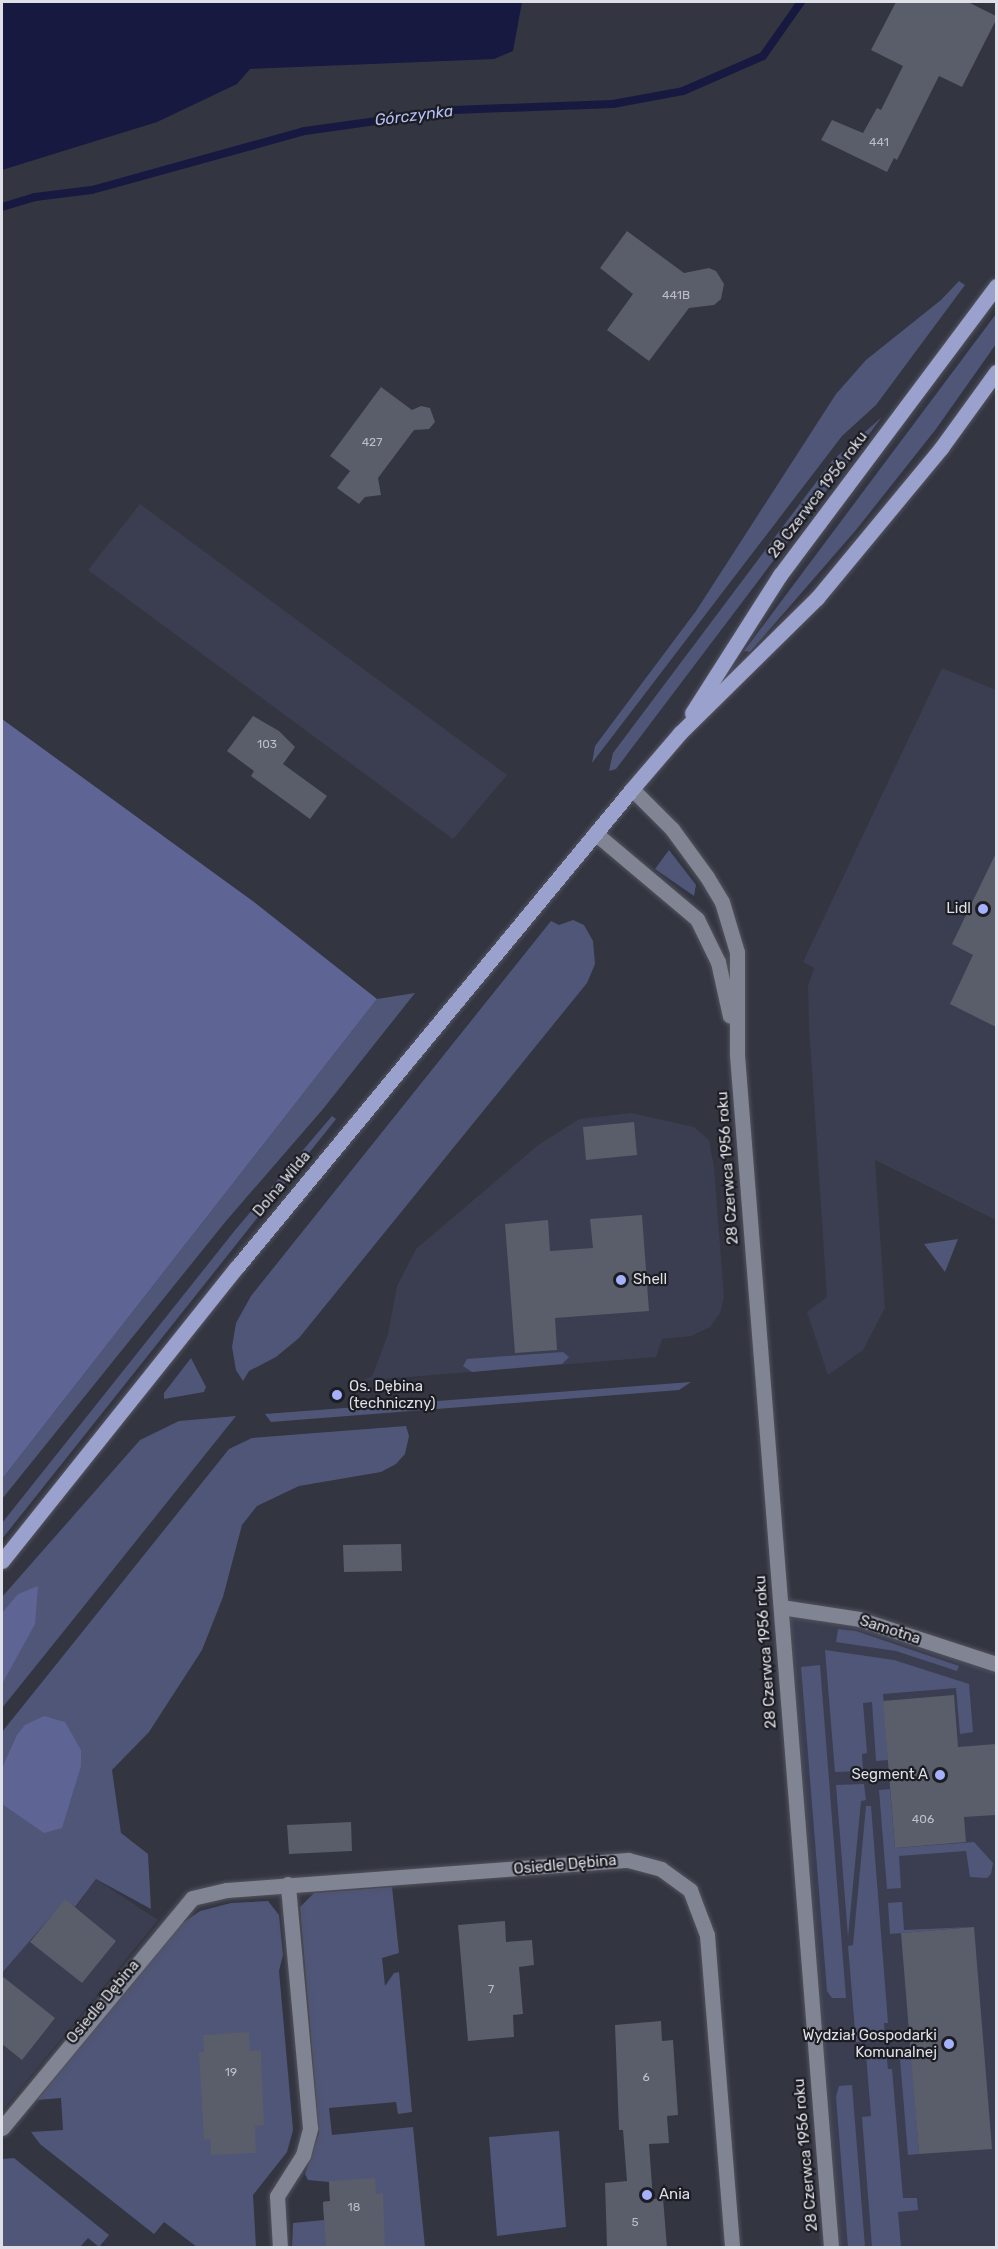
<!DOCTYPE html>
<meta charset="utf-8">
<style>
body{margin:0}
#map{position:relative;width:998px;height:2249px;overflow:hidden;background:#333541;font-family:Rubik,sans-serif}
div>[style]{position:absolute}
.built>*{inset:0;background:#3b3e50}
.green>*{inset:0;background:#505678}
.forest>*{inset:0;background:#5e6594}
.water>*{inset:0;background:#171941}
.stream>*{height:8px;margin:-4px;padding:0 4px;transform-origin:4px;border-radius:4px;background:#171941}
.building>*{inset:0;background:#5a5d6a}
.roads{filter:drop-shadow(0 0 2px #52535d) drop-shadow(0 0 2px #52535d)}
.minor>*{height:15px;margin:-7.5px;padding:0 7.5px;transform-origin:7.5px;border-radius:7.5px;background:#818492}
.major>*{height:15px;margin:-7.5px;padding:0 7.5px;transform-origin:7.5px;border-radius:7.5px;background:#9aa1cd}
.dots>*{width:16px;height:16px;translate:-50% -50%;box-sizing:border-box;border:3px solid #1c1d23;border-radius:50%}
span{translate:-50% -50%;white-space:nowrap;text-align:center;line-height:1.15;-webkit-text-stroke:4.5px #1c1d23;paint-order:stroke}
.number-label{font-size:12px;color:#bdbec8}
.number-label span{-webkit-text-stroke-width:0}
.street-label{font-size:15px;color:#dedfe7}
.poi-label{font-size:15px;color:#dedfe7}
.right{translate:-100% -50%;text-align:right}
.left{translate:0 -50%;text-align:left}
.water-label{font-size:16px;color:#b4bef9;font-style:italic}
.frame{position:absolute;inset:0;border:3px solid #dedfe7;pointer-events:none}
</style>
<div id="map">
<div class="built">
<div style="clip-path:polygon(140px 504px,507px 775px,453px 839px,88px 570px)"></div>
<div style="clip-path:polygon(942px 668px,996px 690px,996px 1220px,875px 1160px,885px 1308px,863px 1350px,828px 1375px,807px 1312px,827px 1297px,809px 1025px,808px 986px,814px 968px,803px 962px)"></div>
<div style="clip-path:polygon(631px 1113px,694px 1127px,709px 1140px,714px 1167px,724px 1297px,720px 1313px,710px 1327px,691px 1336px,662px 1339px,656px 1357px,359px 1381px,372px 1377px,388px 1334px,397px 1286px,416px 1249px,537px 1146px,579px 1119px)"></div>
<div style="clip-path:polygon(781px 1607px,820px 1610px,996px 1664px,996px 2247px,831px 2247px)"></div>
<div style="clip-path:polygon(96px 1879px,158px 1920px,2px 2111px,2px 1973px,65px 1899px,76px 1907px)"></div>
</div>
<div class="green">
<div style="clip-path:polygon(959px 281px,965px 285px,876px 405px,842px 436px,592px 763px,595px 746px,696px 611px,836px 394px,866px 360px,941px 300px)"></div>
<div style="clip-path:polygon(996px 314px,996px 344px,936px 429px,856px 530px,750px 652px,744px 651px)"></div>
<div style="clip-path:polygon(882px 417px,616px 769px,609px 771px,613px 753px,832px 461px)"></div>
<div style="clip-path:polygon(669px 850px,696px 885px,694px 896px,655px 869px)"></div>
<div style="clip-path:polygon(573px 920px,584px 925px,593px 941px,595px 964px,587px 983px,299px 1338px,276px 1357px,249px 1371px,243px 1381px,236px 1370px,232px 1347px,236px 1323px,251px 1296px,551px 921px,559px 925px)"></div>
<div style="clip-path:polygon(415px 993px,323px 1109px,226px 1221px,2px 1499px,2px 1479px,377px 999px)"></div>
<div style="clip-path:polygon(332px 1116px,336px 1119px,2px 1539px,2px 1523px,236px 1229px)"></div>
<div style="clip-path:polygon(958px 1239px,945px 1272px,924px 1244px)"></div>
<div style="clip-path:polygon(563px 1352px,569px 1357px,562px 1364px,472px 1372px,463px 1366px,467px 1359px)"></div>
<div style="clip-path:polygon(191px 1358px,206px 1387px,204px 1392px,164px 1399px,164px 1393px)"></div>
<div style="clip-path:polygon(691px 1382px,679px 1390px,271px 1422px,265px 1414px)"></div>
<div style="clip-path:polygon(236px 1416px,80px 1611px,2px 1708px,2px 1597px,140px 1440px,179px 1421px)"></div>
<div style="clip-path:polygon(406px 1426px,409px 1436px,405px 1454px,396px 1464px,381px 1472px,299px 1486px,257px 1506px,242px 1525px,223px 1597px,202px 1650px,149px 1732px,112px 1770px,121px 1833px,148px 1854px,151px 1909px,96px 1879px,75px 1907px,65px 1900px,2px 1973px,2px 1732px,229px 1449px,252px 1438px)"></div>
<div style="clip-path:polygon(838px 1629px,856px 1631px,959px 1666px,957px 1671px,896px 1651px,836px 1642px)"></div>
<div style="clip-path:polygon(825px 1650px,894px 1660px,969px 1684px,973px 1732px,960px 1734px,956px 1688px,883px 1694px,888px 1760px,876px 1761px,872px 1702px,863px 1703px,867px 1753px,862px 1754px,863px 1771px,835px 1772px)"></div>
<div style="clip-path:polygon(820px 1665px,846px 1998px,832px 1998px,827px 1991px,801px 1667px)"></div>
<div style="clip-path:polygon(864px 1784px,866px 1800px,861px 1801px,848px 1937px,836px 1785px)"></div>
<div style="clip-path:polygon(890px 1789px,895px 1848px,974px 1842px,993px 1863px,991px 1874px,987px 1878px,970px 1877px,966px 1851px,899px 1856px,901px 1888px,887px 1889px,879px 1790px)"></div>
<div style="clip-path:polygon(866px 1806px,871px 1806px,888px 2023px,884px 2023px,885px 2040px,856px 2042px,848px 1946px,853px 1945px)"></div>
<div style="clip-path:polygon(392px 1887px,399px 1953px,382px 1958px,385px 1986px,394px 1973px,399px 1972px,412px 2112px,398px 2114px,396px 2102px,329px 2108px,332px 2135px,413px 2127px,425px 2247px,292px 2247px,293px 2223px,324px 2220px,323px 2202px,330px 2201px,329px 2182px,308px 2180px,305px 2174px,319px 2133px,300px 1907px,314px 1893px)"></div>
<div style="clip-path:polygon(268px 1901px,279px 1915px,283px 1955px,279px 1971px,293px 2130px,287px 2152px,253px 2195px,256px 2247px,197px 2247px,164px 2222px,154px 2234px,40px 2144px,31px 2132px,63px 2130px,61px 2098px,37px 2100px,174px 1929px,200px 1911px,231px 1903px)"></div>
<div style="clip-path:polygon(902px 1902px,904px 1930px,971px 1927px,890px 1934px,888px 1903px)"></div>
<div style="clip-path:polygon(886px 2052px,888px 2069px,892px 2069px,903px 2198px,917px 2198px,918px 2210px,898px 2212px,901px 2247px,872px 2247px,862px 2117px,871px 2116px,866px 2054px)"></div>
<div style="clip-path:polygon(912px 2058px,919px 2154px,908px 2155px,900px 2059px)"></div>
<div style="clip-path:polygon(852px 2085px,865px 2247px,848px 2247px,836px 2097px,839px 2086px)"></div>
<div style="clip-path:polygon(559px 2131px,566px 2227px,497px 2236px,489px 2137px)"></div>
<div style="clip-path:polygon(14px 2158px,109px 2235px,99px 2247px,88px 2238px,80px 2247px,2px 2247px,2px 2159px)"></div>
</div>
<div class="forest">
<div style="clip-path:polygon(2px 719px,254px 902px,377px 999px,2px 1479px)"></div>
<div style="clip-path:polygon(38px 1586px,35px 1624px,2px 1684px,2px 1613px,18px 1594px)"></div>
<div style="clip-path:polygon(44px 1716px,65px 1722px,81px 1750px,81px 1766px,62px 1828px,44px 1833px,2px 1804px,2px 1768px,17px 1735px,25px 1725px)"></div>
</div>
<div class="water">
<div style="clip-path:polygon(2px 2px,522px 2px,513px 51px,494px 59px,250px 69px,237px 84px,157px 122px,2px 170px)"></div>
</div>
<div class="stream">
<div style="left:2px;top:207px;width:34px;rotate:-17deg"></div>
<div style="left:35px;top:197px;width:57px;rotate:-7deg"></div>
<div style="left:92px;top:190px;width:221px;rotate:-15.5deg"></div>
<div style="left:305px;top:131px;width:150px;rotate:-8deg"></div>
<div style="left:454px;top:110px;width:159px;rotate:-2.2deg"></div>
<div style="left:613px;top:104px;width:71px;rotate:-10.5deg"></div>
<div style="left:683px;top:91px;width:87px;rotate:-23.6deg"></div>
<div style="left:763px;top:56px;width:66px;rotate:-54.9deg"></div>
</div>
<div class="building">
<div style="clip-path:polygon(896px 2px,968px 2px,996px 16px,996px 20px,962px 87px,939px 76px,897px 160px,894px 158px,887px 172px,821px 140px,832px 120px,863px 133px,877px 108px,881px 110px,903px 66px,871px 50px)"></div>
<div style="clip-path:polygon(627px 231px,684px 273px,709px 268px,716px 271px,724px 284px,721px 299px,714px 305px,689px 308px,649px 361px,607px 330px,633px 294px,600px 268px)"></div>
<div style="clip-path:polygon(381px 387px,412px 410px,421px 406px,430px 408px,435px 422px,429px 429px,414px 430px,378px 478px,381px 495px,365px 497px,359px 504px,337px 488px,350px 471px,330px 456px)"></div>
<div style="clip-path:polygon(253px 716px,279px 731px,295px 747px,283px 764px,327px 796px,310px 819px,251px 776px,254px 771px,227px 751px)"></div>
<div style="clip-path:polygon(996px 853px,996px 1027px,950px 1004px,973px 955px,952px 944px)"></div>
<div style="clip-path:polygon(634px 1122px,637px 1155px,586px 1160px,583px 1127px)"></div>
<div style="clip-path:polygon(642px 1215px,649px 1311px,555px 1318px,557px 1350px,515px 1353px,505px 1224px,548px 1220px,550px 1251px,593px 1248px,590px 1219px)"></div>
<div style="clip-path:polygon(401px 1544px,402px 1571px,344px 1572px,343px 1545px)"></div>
<div style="clip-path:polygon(954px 1695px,958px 1747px,996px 1744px,996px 1815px,964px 1817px,966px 1842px,895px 1848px,883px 1701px)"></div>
<div style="clip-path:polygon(351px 1822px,352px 1851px,289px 1854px,287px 1825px)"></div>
<div style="clip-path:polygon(65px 1899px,116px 1941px,82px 1983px,30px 1942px)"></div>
<div style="clip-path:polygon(505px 1921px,506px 1942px,532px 1940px,534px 1965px,519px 1967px,523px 2014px,513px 2015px,514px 2037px,468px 2041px,458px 1925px)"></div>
<div style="clip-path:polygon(974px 1927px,992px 2149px,919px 2154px,901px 1933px)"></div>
<div style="clip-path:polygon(2px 1976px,55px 2018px,22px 2060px,2px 2044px)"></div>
<div style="clip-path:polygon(661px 2021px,662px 2041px,673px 2040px,678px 2115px,667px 2116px,669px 2143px,649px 2144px,653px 2199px,663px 2198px,667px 2247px,607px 2247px,605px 2183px,627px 2181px,623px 2130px,619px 2130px,615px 2025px)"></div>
<div style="clip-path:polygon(249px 2032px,250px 2051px,261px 2050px,264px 2125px,255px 2126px,256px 2153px,211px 2155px,210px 2139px,204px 2140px,199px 2052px,204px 2052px,203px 2035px)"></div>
<div style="clip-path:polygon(375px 2178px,376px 2194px,383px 2193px,385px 2247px,326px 2247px,323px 2202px,330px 2201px,329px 2181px)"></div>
</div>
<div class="roads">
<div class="minor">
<div style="left:632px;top:789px;width:57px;rotate:45deg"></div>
<div style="left:672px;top:829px;width:59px;rotate:53.9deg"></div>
<div style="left:707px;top:877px;width:29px;rotate:59deg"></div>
<div style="left:722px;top:902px;width:52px;rotate:73.3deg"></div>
<div style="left:737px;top:952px;width:103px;rotate:90deg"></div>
<div style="left:737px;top:1055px;width:1197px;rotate:85.49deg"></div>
<div style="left:595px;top:833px;width:133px;rotate:40.1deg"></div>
<div style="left:697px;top:919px;width:48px;rotate:64deg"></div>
<div style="left:718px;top:962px;width:55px;rotate:77.5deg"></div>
<div style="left:781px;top:1607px;width:79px;rotate:8.7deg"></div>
<div style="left:859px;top:1619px;width:144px;rotate:18.2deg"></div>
<div style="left:2px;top:2128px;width:298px;rotate:-50.4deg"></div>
<div style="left:192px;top:1898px;width:36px;rotate:-13deg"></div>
<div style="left:227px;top:1890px;width:402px;rotate:-4.3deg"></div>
<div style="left:628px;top:1860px;width:34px;rotate:15deg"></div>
<div style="left:661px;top:1869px;width:36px;rotate:36deg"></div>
<div style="left:690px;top:1890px;width:48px;rotate:69.3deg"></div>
<div style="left:707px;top:1935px;width:314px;rotate:85.4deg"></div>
<div style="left:280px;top:2248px;width:52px;rotate:-93.3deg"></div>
<div style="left:277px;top:2196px;width:49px;rotate:-57.6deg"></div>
<div style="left:303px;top:2155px;width:28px;rotate:-75deg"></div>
<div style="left:310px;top:2128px;width:245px;rotate:-95.2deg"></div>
</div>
<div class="major">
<div style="left:692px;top:713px;width:164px;rotate:-57.5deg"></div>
<div style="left:780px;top:575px;width:361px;rotate:-53.2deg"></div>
<div style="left:2px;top:1561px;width:376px;rotate:-51.4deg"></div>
<div style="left:237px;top:1267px;width:620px;rotate:-50.43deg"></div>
<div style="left:632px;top:789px;width:74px;rotate:-49.4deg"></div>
<div style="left:680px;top:733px;width:192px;rotate:-44.6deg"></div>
<div style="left:817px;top:598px;width:195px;rotate:-50.4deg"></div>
<div style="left:941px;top:448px;width:94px;rotate:-54.1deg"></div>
</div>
</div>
<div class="dots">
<div style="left:983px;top:909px;background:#a5b1fc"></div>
<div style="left:621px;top:1280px;background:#a5b1fc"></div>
<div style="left:337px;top:1395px;background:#a5b1fc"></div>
<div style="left:940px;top:1775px;background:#a5b1fc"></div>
<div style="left:949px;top:2044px;background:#a5b1fc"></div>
<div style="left:647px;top:2195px;background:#a5b1fc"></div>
</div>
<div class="number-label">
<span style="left:879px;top:143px">441</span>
<span style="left:676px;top:296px">441B</span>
<span style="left:372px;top:443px">427</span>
<span style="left:267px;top:745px">103</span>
<span style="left:923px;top:1820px">406</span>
<span style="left:491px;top:1990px">7</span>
<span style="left:231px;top:2073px">19</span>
<span style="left:646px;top:2078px">6</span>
<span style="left:354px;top:2208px">18</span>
<span style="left:635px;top:2223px">5</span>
</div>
<div class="street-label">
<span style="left:818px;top:495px;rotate:-53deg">28 Czerwca 1956 roku</span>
<span style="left:728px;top:1168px;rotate:-94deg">28 Czerwca 1956 roku</span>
<span style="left:282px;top:1184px;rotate:-50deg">Dolna Wilda</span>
<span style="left:890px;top:1630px;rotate:18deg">Samotna</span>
<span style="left:766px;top:1652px;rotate:-94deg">28 Czerwca 1956 roku</span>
<span style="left:565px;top:1865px;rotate:-5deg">Osiedle Dębina</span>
<span style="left:103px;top:2002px;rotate:-50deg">Osiedle Dębina</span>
<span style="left:806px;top:2155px;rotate:-95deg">28 Czerwca 1956 roku</span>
</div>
<div class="poi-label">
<span class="right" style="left:971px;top:909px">Lidl</span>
<span class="left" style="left:633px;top:1280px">Shell</span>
<span class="left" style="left:349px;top:1395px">Os. Dębina<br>(techniczny)</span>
<span class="right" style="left:928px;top:1775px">Segment A</span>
<span class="right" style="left:937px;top:2044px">Wydział Gospodarki<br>Komunalnej</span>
<span class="left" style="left:659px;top:2195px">Ania</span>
</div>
<div class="water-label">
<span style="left:414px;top:116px;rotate:-7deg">Górczynka</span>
</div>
<div class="frame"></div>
</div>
